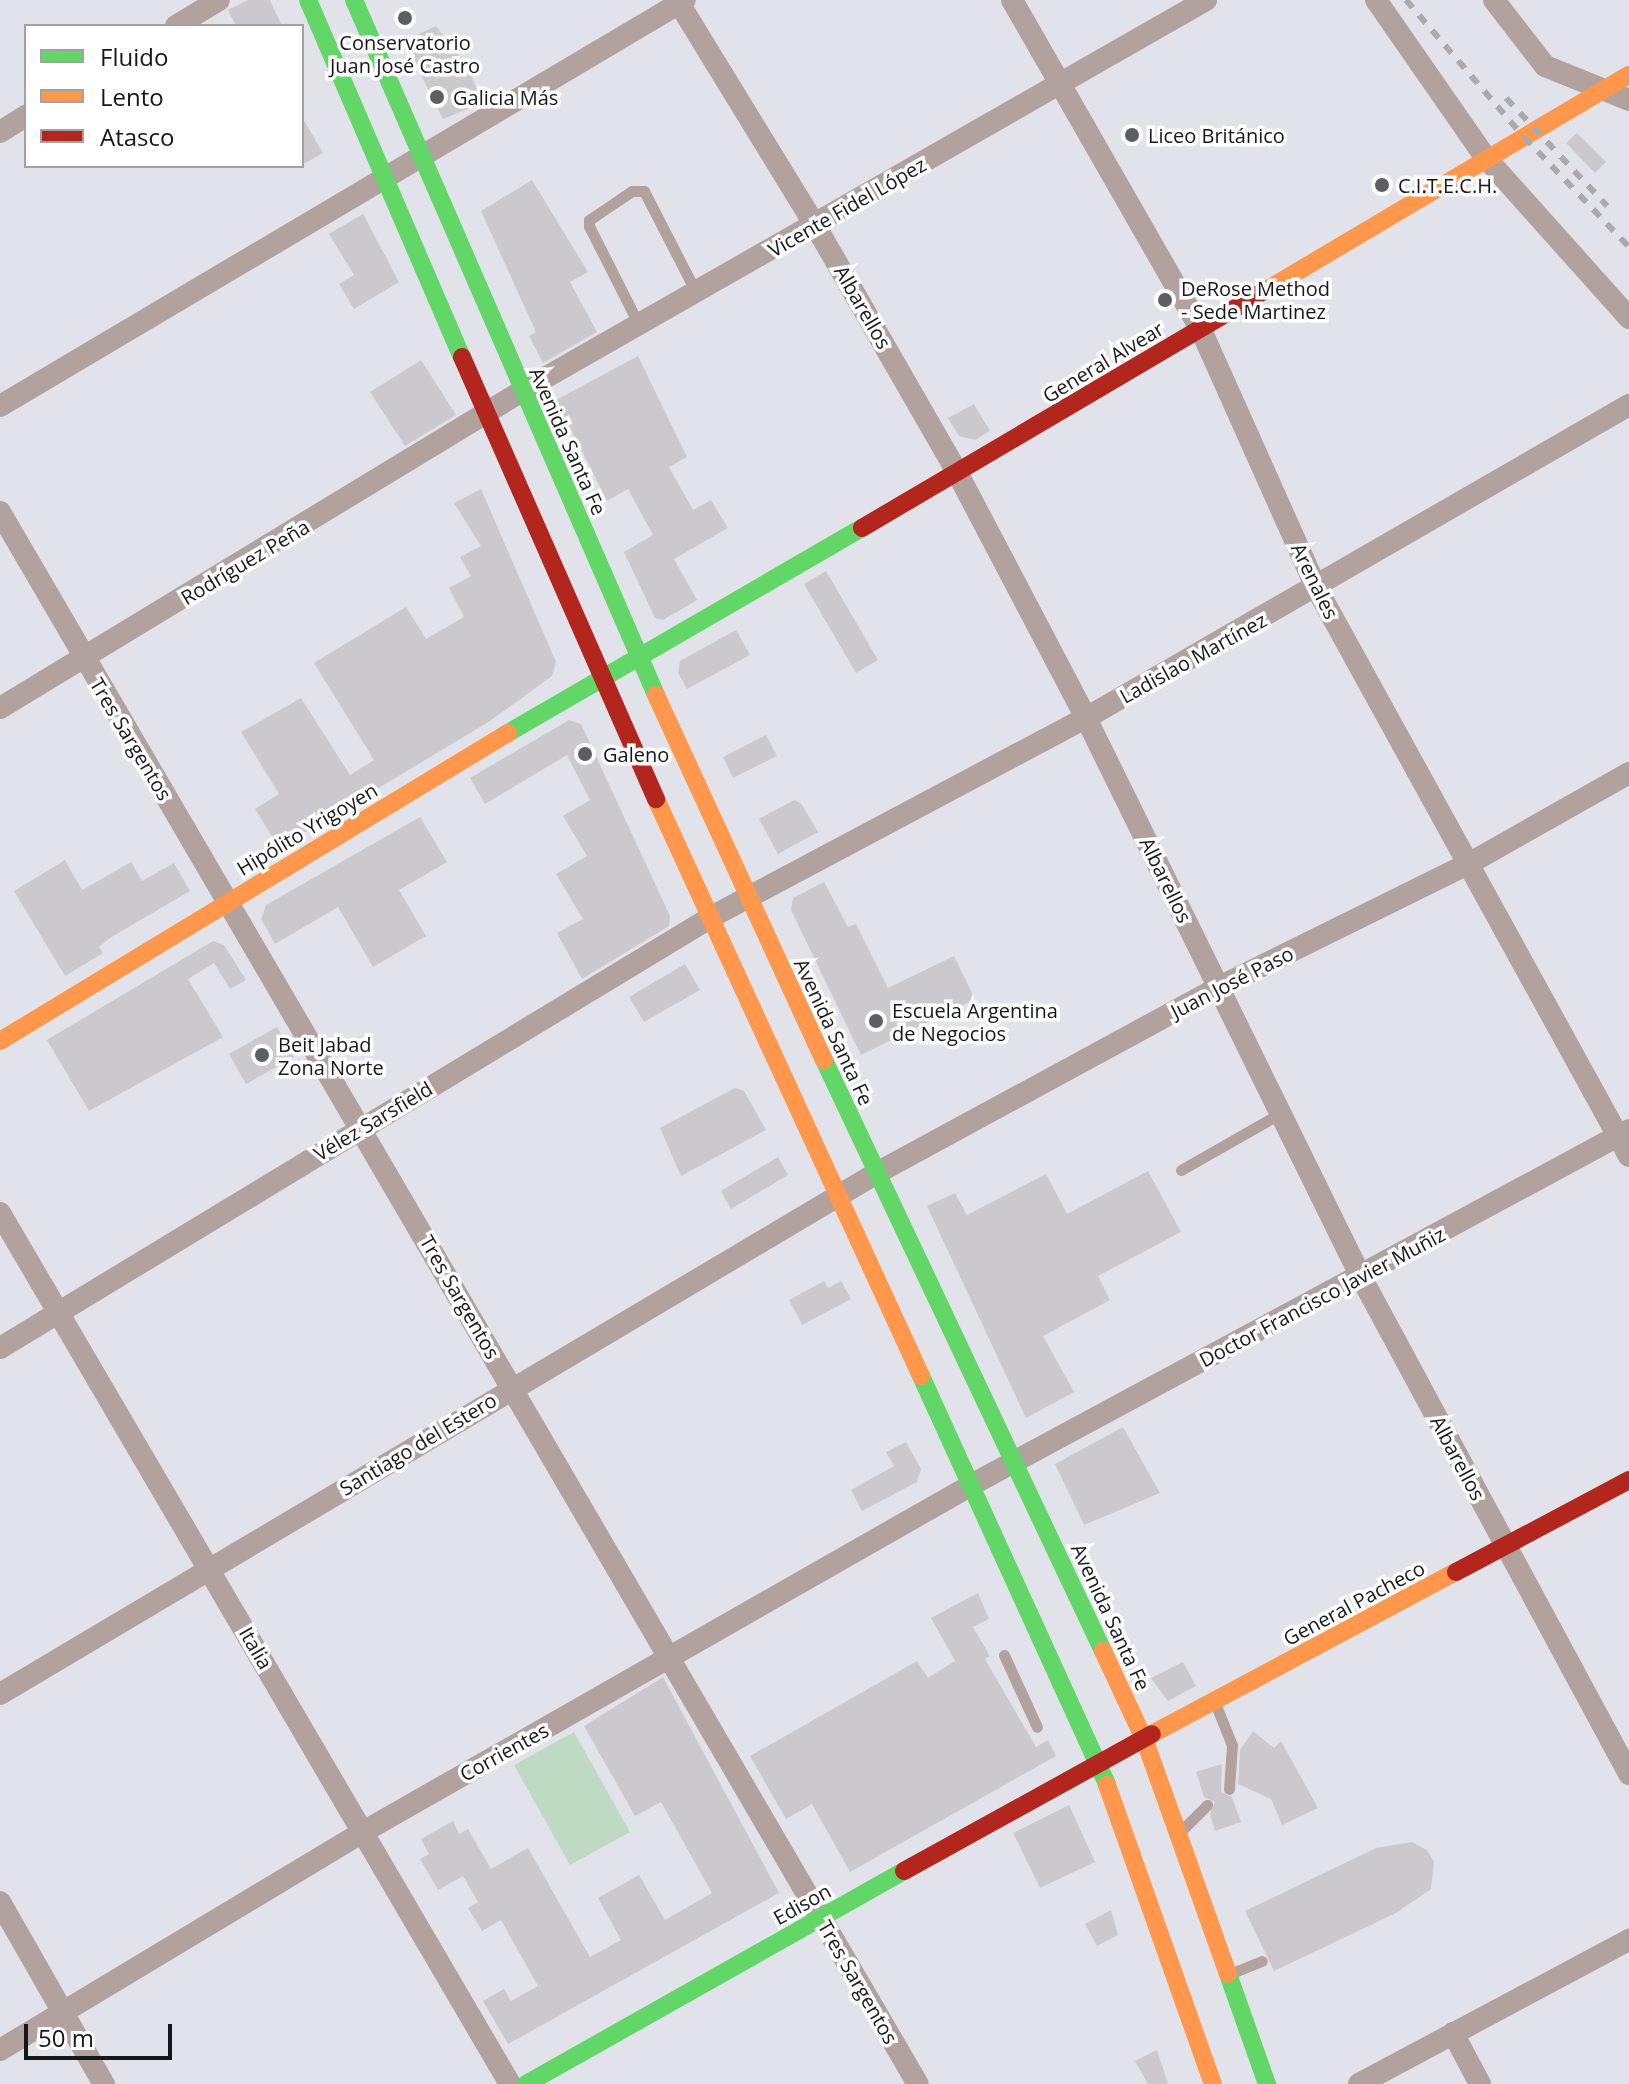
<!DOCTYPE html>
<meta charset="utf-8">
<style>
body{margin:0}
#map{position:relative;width:1629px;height:2084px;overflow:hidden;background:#e2e3ea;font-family:"Open Sans",sans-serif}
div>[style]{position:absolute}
.green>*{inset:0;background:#bedac2}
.building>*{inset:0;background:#cbc9cd}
.lane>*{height:11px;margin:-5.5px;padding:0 5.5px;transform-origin:5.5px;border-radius:5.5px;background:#b2a29e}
.street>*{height:22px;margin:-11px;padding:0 11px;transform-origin:11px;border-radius:11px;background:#b2a29e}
.fast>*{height:18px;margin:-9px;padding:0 9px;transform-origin:9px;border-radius:9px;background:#63d668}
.slow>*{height:18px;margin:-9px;padding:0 9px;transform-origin:9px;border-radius:9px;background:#ff974d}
.jam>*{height:18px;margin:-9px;padding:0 9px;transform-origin:9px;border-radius:9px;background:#b3261e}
.rail>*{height:6px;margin-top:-3px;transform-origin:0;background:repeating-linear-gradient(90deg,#ada8a9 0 10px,transparent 0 20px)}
.dots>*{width:22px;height:22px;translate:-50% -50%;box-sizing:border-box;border:4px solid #fff;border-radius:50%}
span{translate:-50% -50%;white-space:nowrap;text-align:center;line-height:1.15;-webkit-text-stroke:7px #fff;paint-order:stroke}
.poi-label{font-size:20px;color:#16171b}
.left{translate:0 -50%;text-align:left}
.street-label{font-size:20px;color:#16171b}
.legend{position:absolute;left:24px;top:24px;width:280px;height:144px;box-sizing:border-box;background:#fff;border:2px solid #a2a2a4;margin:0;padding:10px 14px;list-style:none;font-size:24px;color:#16171b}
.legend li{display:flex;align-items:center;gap:16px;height:40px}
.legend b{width:40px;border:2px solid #a2a2a4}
.scale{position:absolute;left:24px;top:2024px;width:148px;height:36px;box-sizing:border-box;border:4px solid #16171b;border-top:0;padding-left:10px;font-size:24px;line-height:28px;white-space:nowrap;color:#16171b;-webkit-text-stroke:6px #fff;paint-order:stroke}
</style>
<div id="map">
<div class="green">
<div style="clip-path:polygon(574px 1732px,630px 1832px,570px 1865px,514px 1765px)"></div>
</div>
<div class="building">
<div style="clip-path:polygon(248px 0,270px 0,282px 26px,236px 26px,228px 10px)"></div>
<div style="clip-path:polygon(436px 26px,466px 64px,483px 103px,443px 119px,404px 41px)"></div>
<div style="clip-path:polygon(302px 117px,323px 153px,302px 165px)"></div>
<div style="clip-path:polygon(1577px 133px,1606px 162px,1595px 173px,1566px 143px)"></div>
<div style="clip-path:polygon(532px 180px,588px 272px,570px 282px,597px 332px,543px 363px,529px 336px,536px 332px,481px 211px)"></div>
<div style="clip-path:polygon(363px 214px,399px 282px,354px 309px,339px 284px,354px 275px,329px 234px)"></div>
<div style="clip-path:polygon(638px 356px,687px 457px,669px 467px,693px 510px,711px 500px,728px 528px,674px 559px,697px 600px,663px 620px,655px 618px,624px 552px,653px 535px,628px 489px,607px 501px,556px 400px)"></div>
<div style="clip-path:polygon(421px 360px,456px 415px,405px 446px,370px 392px)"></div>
<div style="clip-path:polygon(974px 404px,990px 431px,975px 440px,959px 436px,948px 418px)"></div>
<div style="clip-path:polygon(481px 489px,556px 662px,552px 676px,490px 721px,279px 848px,255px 809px,279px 794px,241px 732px,301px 698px,350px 775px,374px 760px,314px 663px,406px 607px,426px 639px,464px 617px,449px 588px,471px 576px,460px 557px,481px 546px,454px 503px)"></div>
<div style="clip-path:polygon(826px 571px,878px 660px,856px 673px,804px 584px)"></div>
<div style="clip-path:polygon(736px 630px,750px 655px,687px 689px,678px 673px,680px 661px)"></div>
<div style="clip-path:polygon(569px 720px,581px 724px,670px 916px,669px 926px,582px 979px,557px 933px,583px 919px,556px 874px,587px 856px,563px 816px,590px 800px,567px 755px,485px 804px,470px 778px)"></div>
<div style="clip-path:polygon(766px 735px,777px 756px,733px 778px,723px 757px)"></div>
<div style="clip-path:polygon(794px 800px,801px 803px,818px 832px,778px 854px,759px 819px)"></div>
<div style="clip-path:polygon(420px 817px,447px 862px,399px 890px,426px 936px,373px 967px,338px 907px,275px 944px,261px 919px,266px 905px)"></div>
<div style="clip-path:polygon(65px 860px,82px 890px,131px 862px,142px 881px,174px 863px,190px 891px,110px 938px,99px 947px,103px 953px,65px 976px,14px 891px)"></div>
<div style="clip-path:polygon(824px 882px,848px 927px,856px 924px,888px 988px,954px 956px,975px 999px,861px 1055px,791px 910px,793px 898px)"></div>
<div style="clip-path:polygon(213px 941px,224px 945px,246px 980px,230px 989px,214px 963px,188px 979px,223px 1037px,89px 1111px,47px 1040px)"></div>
<div style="clip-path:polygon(685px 964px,700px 990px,644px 1022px,629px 997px)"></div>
<div style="clip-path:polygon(277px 1027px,294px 1057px,246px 1084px,229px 1054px)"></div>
<div style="clip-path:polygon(735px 1088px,744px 1091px,766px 1130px,681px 1176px,660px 1128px)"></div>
<div style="clip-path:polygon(778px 1157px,788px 1175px,731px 1209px,721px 1191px)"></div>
<div style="clip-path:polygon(1148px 1171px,1181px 1232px,1098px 1276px,1110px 1300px,1043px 1336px,1074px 1392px,1026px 1418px,927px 1206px,955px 1193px,967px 1215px,1046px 1174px,1067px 1214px)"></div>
<div style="clip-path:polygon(824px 1281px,828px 1288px,841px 1281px,851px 1299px,802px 1325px,789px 1300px)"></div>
<div style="clip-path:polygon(1123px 1427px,1160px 1493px,1084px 1525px,1055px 1464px)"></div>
<div style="clip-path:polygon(906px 1442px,921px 1469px,917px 1482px,862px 1511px,851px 1490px,894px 1466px,886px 1452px)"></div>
<div style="clip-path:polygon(978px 1593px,989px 1619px,973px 1627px,990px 1656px,985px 1659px,1036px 1747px,1048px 1740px,1056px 1756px,850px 1872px,812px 1804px,786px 1819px,750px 1756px,917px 1661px,928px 1678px,955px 1661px,931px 1618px)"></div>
<div style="clip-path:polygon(1183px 1662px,1196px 1686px,1168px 1701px,1151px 1678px)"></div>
<div style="clip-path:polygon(663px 1677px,779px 1893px,508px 2044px,483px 2001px,504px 1989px,511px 2001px,538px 1986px,501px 1920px,482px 1931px,468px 1908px,478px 1902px,463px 1876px,438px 1890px,420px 1859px,429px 1854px,421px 1839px,453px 1821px,459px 1834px,468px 1829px,491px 1869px,528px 1848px,590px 1957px,621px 1940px,598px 1898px,639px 1875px,665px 1920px,712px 1893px,661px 1802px,635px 1816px,584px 1726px)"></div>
<div style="clip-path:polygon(1253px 1731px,1274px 1748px,1281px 1741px,1318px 1808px,1282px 1825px,1271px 1799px,1238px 1784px,1240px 1750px)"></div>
<div style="clip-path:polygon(1222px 1764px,1221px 1792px,1232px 1797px,1241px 1822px,1215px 1831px,1210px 1814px,1215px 1802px,1204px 1797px,1196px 1772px)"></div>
<div style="clip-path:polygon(1069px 1805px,1095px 1862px,1040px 1888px,1013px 1833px)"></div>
<div style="clip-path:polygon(1412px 1842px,1427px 1850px,1434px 1862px,1431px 1889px,1396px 1913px,1274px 1971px,1245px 1911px,1376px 1848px)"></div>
<div style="clip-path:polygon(1111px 1910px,1118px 1935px,1097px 1946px,1085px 1924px)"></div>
<div style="clip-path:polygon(1157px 2050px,1168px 2084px,1148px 2084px,1135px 2061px)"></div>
</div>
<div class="lane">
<div style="left:639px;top:325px;width:111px;rotate:-116.8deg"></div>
<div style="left:589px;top:226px;width:6px;rotate:-90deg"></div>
<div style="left:589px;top:220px;width:52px;rotate:-34deg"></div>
<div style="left:632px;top:191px;width:12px"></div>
<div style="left:644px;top:191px;width:114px;rotate:62.8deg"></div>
<div style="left:1181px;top:1170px;width:115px;rotate:-29.7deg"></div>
<div style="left:1004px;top:1655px;width:79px;rotate:65.4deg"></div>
<div style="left:1215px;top:1703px;width:45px;rotate:68deg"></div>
<div style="left:1232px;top:1745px;width:44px;rotate:93.9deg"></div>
<div style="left:1181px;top:1831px;width:37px;rotate:-45deg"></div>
<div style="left:1232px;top:1973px;width:32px;rotate:-22deg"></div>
</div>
<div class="street">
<div style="left:677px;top:0;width:264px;rotate:58.5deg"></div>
<div style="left:815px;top:225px;width:287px;rotate:60.1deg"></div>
<div style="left:958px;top:474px;width:276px;rotate:62.3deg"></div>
<div style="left:1086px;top:718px;width:623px;rotate:63.81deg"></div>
<div style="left:1361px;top:1277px;width:565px;rotate:61.66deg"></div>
<div style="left:1012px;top:0;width:380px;rotate:60.2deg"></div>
<div style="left:1201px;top:330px;width:284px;rotate:65.9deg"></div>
<div style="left:1317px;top:589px;width:647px;rotate:61.18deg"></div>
<div style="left:1376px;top:0;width:193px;rotate:55.2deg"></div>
<div style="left:1486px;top:158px;width:215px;rotate:48.2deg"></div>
<div style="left:1494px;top:0;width:83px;rotate:52.3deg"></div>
<div style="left:1545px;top:66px;width:91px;rotate:22deg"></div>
<div style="left:176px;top:26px;width:50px;rotate:-31.2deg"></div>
<div style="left:0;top:132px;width:31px;rotate:-32deg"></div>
<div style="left:0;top:406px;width:796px;rotate:-30.66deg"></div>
<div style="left:0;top:512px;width:1820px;rotate:59.72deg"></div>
<div style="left:0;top:708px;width:611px;rotate:-31.27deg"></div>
<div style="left:522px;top:391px;width:788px;rotate:-29.75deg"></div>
<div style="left:0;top:1213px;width:1009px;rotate:59.65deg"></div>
<div style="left:0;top:1348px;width:834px;rotate:-31.21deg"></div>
<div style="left:713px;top:916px;width:422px;rotate:-28deg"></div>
<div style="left:1086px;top:718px;width:627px;rotate:-29.96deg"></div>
<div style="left:0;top:1694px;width:1018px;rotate:-30.72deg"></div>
<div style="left:875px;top:1174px;width:392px;rotate:-28.5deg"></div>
<div style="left:1219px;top:987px;width:280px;rotate:-26.3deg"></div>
<div style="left:1470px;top:863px;width:183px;rotate:-29.5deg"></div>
<div style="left:0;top:1902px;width:210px;rotate:60.3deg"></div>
<div style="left:1453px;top:2033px;width:58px;rotate:62.1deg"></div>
<div style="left:0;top:2050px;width:423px;rotate:-31deg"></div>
<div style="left:363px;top:1832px;width:702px;rotate:-29.7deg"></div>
<div style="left:973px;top:1484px;width:745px;rotate:-28.35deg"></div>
<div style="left:1359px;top:2084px;width:306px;rotate:-28.1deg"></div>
</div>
<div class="fast">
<div style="left:308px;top:0;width:389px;rotate:66.7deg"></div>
<div style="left:354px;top:0;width:758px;rotate:66.51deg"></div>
<div style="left:508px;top:733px;width:409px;rotate:-30.1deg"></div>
<div style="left:824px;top:1060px;width:654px;rotate:64.73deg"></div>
<div style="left:921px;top:1376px;width:449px;rotate:65.5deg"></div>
<div style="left:1228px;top:1974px;width:117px;rotate:70.5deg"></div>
<div style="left:526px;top:2084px;width:434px;rotate:-29.4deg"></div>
</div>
<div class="slow">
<div style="left:1258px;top:295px;width:431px;rotate:-30.7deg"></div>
<div style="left:656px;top:695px;width:402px;rotate:65.3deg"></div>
<div style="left:656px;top:799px;width:635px;rotate:65.33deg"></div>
<div style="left:0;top:1041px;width:594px;rotate:-31.23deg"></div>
<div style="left:1103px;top:1651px;width:99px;rotate:65deg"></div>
<div style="left:1145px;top:1741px;width:247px;rotate:70.4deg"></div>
<div style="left:1152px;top:1734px;width:344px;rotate:-28.1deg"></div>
<div style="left:1107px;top:1785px;width:317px;rotate:70.5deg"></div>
</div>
<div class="jam">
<div style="left:462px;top:357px;width:483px;rotate:66.3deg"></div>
<div style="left:862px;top:528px;width:459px;rotate:-30.5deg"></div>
<div style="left:1456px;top:1572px;width:196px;rotate:-28deg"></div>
<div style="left:904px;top:1871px;width:283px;rotate:-28.9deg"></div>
</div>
<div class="rail">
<div style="left:1406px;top:0;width:181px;rotate:49.3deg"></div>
<div style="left:1524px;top:137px;width:152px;rotate:46.3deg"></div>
<div style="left:1506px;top:98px;width:148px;rotate:46.9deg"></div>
</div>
<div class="dots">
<div style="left:405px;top:18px;background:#5d5e63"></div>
<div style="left:437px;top:97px;background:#5d5e63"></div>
<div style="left:1132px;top:135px;background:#5d5e63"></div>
<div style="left:1382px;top:185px;background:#5d5e63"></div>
<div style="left:1165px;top:300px;background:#5d5e63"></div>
<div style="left:585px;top:754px;background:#5d5e63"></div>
<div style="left:876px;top:1021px;background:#5d5e63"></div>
<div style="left:262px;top:1055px;background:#5d5e63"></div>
</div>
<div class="poi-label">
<span style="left:405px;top:54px">Conservatorio<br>Juan José Castro</span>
<span class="left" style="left:453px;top:97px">Galicia Más</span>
<span class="left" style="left:1148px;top:135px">Liceo Británico</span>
<span class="left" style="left:1398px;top:185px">C.I.T.E.C.H.</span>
<span class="left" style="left:1181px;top:300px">DeRose Method<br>- Sede Martinez</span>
<span class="left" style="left:603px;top:754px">Galeno</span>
<span class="left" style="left:892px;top:1022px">Escuela Argentina<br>de Negocios</span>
<span class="left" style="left:278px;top:1056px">Beit Jabad<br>Zona Norte</span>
</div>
<div class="street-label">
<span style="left:847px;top:207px;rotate:-30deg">Vicente Fidel López</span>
<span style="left:863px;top:307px;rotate:60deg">Albarellos</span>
<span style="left:1103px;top:362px;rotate:-31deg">General Alvear</span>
<span style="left:568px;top:441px;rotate:66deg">Avenida Santa Fe</span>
<span style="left:245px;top:562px;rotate:-31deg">Rodríguez Peña</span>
<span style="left:1315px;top:581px;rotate:64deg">Arenales</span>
<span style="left:1193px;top:658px;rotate:-29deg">Ladislao Martínez</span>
<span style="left:131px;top:739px;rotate:59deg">Tres Sargentos</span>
<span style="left:307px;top:829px;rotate:-31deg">Hipólito Yrigoyen</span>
<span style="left:1166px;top:880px;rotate:64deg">Albarellos</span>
<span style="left:1232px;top:982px;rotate:-27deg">Juan José Paso</span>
<span style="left:834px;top:1032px;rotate:65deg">Avenida Santa Fe</span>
<span style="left:373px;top:1121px;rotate:-31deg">Vélez Sarsfield</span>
<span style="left:460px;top:1297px;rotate:60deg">Tres Sargentos</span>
<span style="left:1322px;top:1297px;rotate:-28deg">Doctor Francisco Javier Muñiz</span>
<span style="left:418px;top:1444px;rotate:-31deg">Santiago del Estero</span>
<span style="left:1458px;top:1458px;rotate:62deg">Albarellos</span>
<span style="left:1354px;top:1603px;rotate:-28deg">General Pacheco</span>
<span style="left:1111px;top:1617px;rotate:65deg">Avenida Santa Fe</span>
<span style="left:256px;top:1648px;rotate:60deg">Italia</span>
<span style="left:504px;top:1752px;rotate:-29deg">Corrientes</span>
<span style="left:802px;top:1904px;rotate:-29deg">Edison</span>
<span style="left:858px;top:1982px;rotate:60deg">Tres Sargentos</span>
</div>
<ul class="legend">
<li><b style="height:10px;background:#63d668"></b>Fluido</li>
<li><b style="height:10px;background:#ff974d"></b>Lento</li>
<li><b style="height:10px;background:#b3261e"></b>Atasco</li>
</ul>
<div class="scale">50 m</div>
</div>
